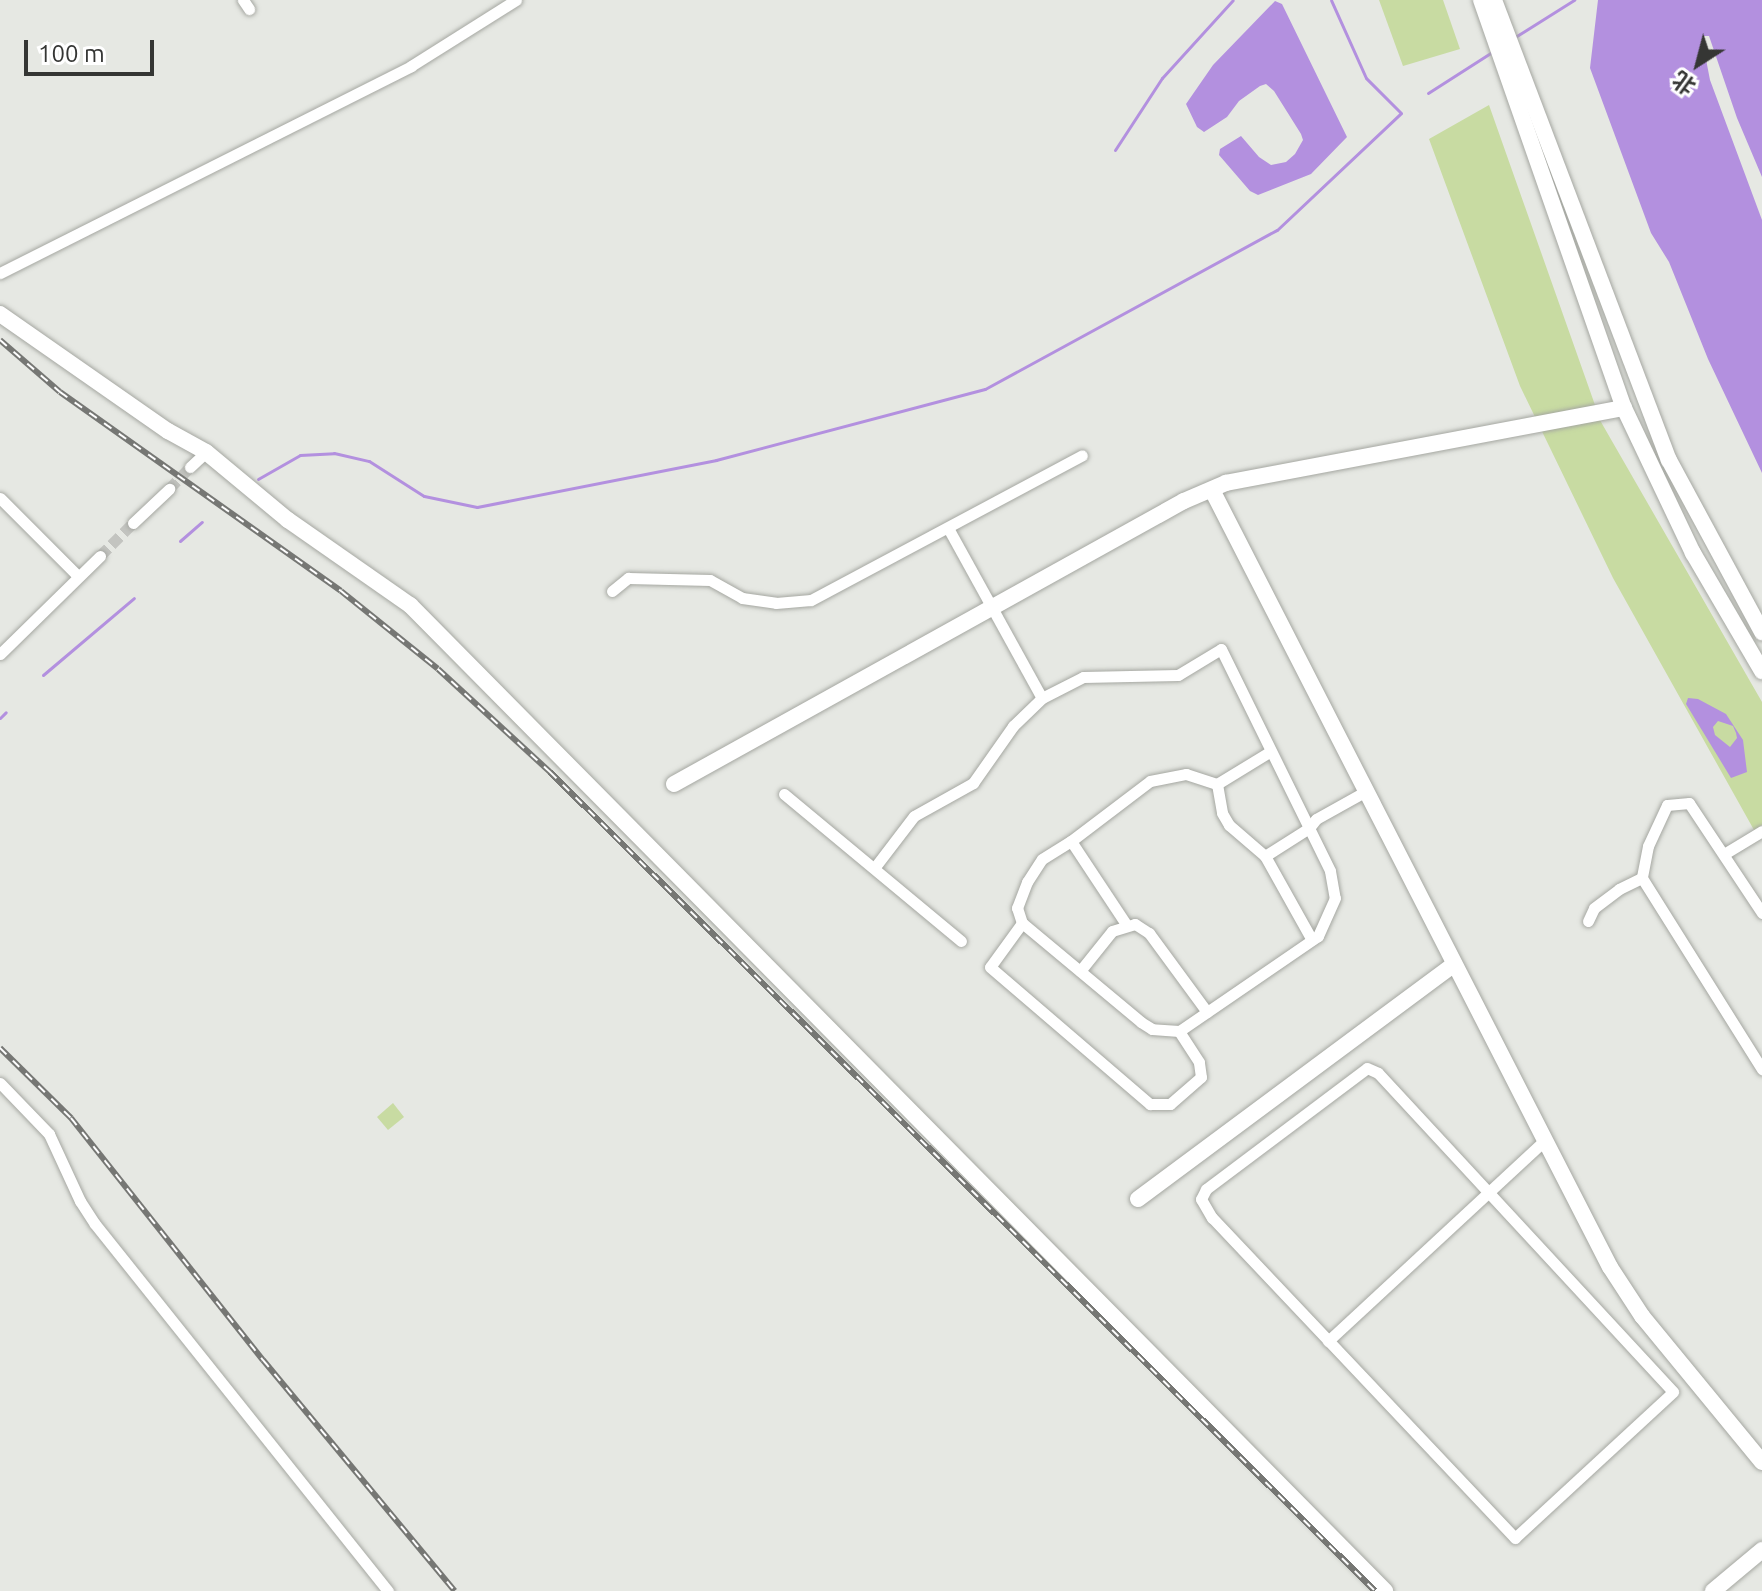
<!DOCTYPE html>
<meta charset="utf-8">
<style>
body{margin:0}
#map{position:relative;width:1762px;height:1591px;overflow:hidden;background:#e6e8e3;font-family:Ubuntu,"Noto Sans SC",sans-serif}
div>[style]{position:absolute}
.green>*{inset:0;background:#c8dba2}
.water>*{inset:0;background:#b390df}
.stream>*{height:3px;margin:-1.5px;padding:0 1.5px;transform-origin:1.5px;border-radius:1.5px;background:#b390df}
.street-tunnel>*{height:11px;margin-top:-5.5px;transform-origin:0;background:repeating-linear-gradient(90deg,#c3c4c0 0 11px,transparent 0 16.5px)}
.roads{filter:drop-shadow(0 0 2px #a5a7a1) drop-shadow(0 0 2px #a5a7a1)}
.street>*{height:11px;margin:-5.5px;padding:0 5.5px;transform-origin:5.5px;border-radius:5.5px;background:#fff}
.secondary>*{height:16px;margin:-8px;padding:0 8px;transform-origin:8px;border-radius:8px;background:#fff}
.primary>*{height:16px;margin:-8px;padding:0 8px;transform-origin:8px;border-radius:8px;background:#fff}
.rail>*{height:6px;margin-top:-3px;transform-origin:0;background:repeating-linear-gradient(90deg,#fff 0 9px,#767774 0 18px);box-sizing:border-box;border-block:2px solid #767774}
span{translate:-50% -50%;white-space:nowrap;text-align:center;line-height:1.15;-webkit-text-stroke:7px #fff;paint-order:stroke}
.north{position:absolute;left:1658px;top:24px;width:80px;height:80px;-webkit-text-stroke:6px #fff;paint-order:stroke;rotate:216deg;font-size:22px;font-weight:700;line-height:32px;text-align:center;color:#353634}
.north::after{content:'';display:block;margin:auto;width:28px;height:36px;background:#353634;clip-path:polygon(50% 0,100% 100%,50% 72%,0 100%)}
.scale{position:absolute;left:24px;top:40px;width:130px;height:36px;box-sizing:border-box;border:4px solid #353634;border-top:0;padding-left:10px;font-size:24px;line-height:28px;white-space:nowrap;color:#353634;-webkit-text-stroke:6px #fff;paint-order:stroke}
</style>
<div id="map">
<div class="green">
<div style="clip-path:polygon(1379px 0,1443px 0,1460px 49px,1403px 66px)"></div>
<div style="clip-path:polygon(1489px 105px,1601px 422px,1762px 702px,1762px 825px,1754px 830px,1613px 578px,1520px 386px,1429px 139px)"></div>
<div style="clip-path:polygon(393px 1103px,404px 1117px,388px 1130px,377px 1117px)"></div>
</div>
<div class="water">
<div style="clip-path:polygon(1598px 0,1762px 0,1762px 177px,1737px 118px,1709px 36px,1704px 36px,1703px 44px,1710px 80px,1762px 220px,1762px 473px,1708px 359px,1669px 262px,1651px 233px,1590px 68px)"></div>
<div style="clip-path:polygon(1275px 1px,1282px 4px,1347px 137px,1311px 174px,1258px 195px,1250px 191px,1219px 155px,1220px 149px,1241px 136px,1259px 157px,1271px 165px,1286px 162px,1295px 154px,1303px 140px,1301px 134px,1274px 91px,1266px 84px,1260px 86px,1239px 101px,1227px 117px,1204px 132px,1197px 127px,1186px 104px,1213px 65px)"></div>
<div style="clip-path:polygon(evenodd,1688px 698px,1698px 699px,1726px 714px,1743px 740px,1747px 772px,1731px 778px,1686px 704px,1688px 698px,1718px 721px,1733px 726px,1736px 733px,1737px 738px,1730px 747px,1715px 735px,1713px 727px,1718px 721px)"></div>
</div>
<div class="stream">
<div style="left:1515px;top:37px;width:70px;rotate:-32.1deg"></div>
<div style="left:1428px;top:93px;width:76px;rotate:-32.6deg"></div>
<div style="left:1115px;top:150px;width:86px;rotate:-56.9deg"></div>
<div style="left:1162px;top:78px;width:105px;rotate:-47.7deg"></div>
<div style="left:258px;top:479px;width:48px;rotate:-29.7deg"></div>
<div style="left:300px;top:455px;width:34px;rotate:-3deg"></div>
<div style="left:334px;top:453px;width:36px;rotate:13deg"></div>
<div style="left:369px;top:461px;width:65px;rotate:32.5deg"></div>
<div style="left:424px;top:496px;width:54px;rotate:11.7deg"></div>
<div style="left:477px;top:507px;width:244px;rotate:-11.1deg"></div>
<div style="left:716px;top:460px;width:278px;rotate:-14.8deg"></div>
<div style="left:985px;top:389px;width:332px;rotate:-28.6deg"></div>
<div style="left:1277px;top:230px;width:170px;rotate:-43.3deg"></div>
<div style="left:1401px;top:113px;width:49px;rotate:-135deg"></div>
<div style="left:1366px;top:78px;width:85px;rotate:-114.2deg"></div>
<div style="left:180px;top:541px;width:29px;rotate:-41deg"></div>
<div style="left:43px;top:675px;width:119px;rotate:-40.2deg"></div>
<div style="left:0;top:718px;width:8px;rotate:-45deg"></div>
</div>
<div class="street-tunnel">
<div style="left:169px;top:489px;width:30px;rotate:-46deg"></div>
<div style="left:100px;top:556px;width:47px;rotate:-45deg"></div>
</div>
<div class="roads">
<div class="street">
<div style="left:243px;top:0;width:11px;rotate:56deg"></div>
<div style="left:0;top:273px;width:460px;rotate:-26.7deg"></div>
<div style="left:411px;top:66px;width:124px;rotate:-32.2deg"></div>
<div style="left:190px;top:467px;width:22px;rotate:-43deg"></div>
<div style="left:0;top:498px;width:110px;rotate:45deg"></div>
<div style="left:133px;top:523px;width:50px;rotate:-43.4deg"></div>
<div style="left:948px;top:528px;width:194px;rotate:61.1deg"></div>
<div style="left:612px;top:591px;width:21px;rotate:-39deg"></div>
<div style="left:628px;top:578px;width:82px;rotate:1.4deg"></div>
<div style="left:710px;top:580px;width:37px;rotate:29deg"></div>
<div style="left:742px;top:598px;width:34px;rotate:8deg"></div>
<div style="left:776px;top:603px;width:35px;rotate:-5deg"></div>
<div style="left:811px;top:600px;width:307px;rotate:-28.1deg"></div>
<div style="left:0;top:654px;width:140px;rotate:-44.4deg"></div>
<div style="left:1217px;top:784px;width:29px;rotate:80deg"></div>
<div style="left:1222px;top:813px;width:14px;rotate:60deg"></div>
<div style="left:1229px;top:825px;width:48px;rotate:40.7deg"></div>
<div style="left:1265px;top:856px;width:96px;rotate:60.8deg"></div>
<div style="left:1217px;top:784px;width:63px;rotate:-31.4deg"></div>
<div style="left:784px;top:794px;width:230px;rotate:39.7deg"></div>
<div style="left:1071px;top:841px;width:100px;rotate:56.5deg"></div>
<div style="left:1724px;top:854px;width:44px;rotate:-31.2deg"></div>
<div style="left:1265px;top:856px;width:52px;rotate:-32.5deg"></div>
<div style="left:1309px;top:828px;width:11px;rotate:-52deg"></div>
<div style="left:1316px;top:819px;width:57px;rotate:-29.2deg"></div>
<div style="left:875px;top:867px;width:64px;rotate:-52.6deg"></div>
<div style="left:914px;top:816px;width:68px;rotate:-29.2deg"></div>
<div style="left:973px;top:783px;width:70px;rotate:-54.9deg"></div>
<div style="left:1013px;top:726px;width:40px;rotate:-44deg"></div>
<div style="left:1042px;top:698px;width:46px;rotate:-27.1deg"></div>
<div style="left:1083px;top:677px;width:95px;rotate:-1.2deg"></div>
<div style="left:1178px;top:675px;width:50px;rotate:-31.2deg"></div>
<div style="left:1221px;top:649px;width:247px;rotate:63.8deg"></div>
<div style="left:1330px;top:871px;width:27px;rotate:80deg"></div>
<div style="left:1335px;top:898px;width:42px;rotate:114.1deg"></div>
<div style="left:1318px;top:936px;width:168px;rotate:145.6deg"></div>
<div style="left:1179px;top:1031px;width:27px;rotate:-176deg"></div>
<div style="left:1152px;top:1029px;width:13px;rotate:-148deg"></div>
<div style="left:1141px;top:1022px;width:155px;rotate:-140.2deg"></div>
<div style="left:1022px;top:923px;width:16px;rotate:-108deg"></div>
<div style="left:1017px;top:908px;width:28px;rotate:-69deg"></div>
<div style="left:1027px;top:882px;width:27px;rotate:-57deg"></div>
<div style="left:1042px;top:859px;width:34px;rotate:-32deg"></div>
<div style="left:1071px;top:841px;width:99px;rotate:-37.2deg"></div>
<div style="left:1150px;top:781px;width:37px;rotate:-11deg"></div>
<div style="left:1186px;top:774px;width:33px;rotate:18deg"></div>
<div style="left:1762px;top:913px;width:132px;rotate:-123.6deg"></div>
<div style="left:1689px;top:803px;width:22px;rotate:175deg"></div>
<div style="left:1667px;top:805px;width:45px;rotate:114.9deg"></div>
<div style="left:1648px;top:846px;width:33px;rotate:101deg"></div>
<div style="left:1642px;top:878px;width:226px;rotate:57.9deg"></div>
<div style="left:1588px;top:921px;width:14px;rotate:-65deg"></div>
<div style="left:1594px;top:908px;width:31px;rotate:-37deg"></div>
<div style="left:1619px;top:889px;width:25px;rotate:-26deg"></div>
<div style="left:1022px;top:923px;width:54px;rotate:126deg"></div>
<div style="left:990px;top:967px;width:211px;rotate:40.6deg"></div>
<div style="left:1150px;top:1104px;width:20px"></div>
<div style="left:1170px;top:1104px;width:41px;rotate:-41.1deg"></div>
<div style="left:1201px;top:1077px;width:15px;rotate:-98deg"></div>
<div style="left:1199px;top:1062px;width:37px;rotate:-123deg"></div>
<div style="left:1080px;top:971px;width:51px;rotate:-51.3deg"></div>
<div style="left:1112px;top:931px;width:24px;rotate:-17deg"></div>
<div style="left:1135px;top:924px;width:17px;rotate:33deg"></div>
<div style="left:1149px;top:933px;width:98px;rotate:53.7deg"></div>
<div style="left:1367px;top:1068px;width:12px;rotate:24deg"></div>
<div style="left:1378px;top:1073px;width:434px;rotate:47.2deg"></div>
<div style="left:1673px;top:1392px;width:215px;rotate:137.3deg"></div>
<div style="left:1515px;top:1538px;width:441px;rotate:-133.4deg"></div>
<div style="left:1212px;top:1218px;width:22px;rotate:-120deg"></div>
<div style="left:1201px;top:1199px;width:11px;rotate:-63deg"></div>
<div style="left:1206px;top:1189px;width:201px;rotate:-36.9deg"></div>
<div style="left:0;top:1083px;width:71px;rotate:46.1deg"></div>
<div style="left:49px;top:1134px;width:74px;rotate:65.2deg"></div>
<div style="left:80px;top:1201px;width:27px;rotate:57deg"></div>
<div style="left:95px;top:1224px;width:470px;rotate:51.4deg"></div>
<div style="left:1328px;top:1341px;width:296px;rotate:-42.8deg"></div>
</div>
<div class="secondary">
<div style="left:0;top:314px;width:205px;rotate:34.9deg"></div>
<div style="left:168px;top:431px;width:43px;rotate:28.9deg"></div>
<div style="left:206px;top:452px;width:107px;rotate:39.7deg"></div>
<div style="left:288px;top:520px;width:149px;rotate:34.9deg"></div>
<div style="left:410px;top:605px;width:1387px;rotate:45.32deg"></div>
<div style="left:1212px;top:490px;width:873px;rotate:62.88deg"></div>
<div style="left:1610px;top:1267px;width:59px;rotate:56.9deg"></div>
<div style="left:1642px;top:1316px;width:189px;rotate:50.6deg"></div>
<div style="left:674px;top:784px;width:583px;rotate:-29.03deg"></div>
<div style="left:1184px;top:501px;width:46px;rotate:-23.2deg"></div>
<div style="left:1226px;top:483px;width:405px;rotate:-10.7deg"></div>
<div style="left:1138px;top:1199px;width:394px;rotate:-36.6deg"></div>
<div style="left:1713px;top:1591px;width:64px;rotate:-39.9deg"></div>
</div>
<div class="primary">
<div style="left:1481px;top:0;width:432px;rotate:70.7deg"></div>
<div style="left:1624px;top:408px;width:161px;rotate:64.6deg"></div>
<div style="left:1693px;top:553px;width:137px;rotate:59.7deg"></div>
<div style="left:1494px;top:0;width:492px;rotate:69.2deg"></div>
<div style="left:1669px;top:460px;width:196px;rotate:61.6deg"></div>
</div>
</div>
<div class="rail">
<div style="left:0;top:340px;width:79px;rotate:40.9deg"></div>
<div style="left:60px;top:392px;width:344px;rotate:35.3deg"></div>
<div style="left:341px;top:591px;width:124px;rotate:38.8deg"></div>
<div style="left:438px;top:669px;width:152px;rotate:42.6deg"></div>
<div style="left:550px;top:772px;width:1162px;rotate:44.79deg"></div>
<div style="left:0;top:1048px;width:100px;rotate:44.6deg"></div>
<div style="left:71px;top:1118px;width:309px;rotate:51.6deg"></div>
<div style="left:263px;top:1360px;width:300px;rotate:50.3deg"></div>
</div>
<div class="north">北</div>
<div class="scale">100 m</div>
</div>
